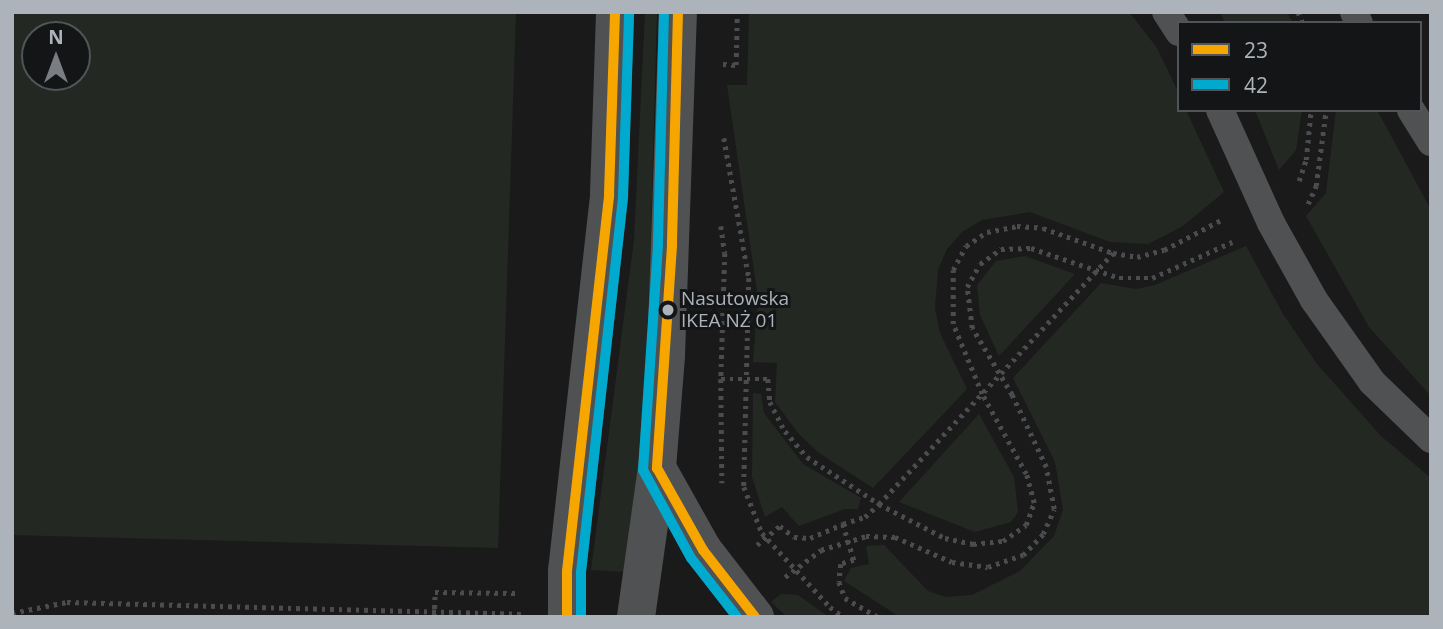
<!DOCTYPE html>
<meta charset="utf-8">
<style>
body{margin:0}
#map{position:relative;width:1443px;height:629px;overflow:hidden;background:#1a1a1a;font-family:"Open Sans",sans-serif}
div>[style]{position:absolute}
.green>*{inset:0;background:#232922}
.path>*{height:4.5px;margin-top:-2.25px;transform-origin:0;background:repeating-linear-gradient(90deg,#4a4c4e 0 3.5px,transparent 0 8.5px)}
.lane>*{height:28px;margin:-14px;padding:0 14px;transform-origin:14px;border-radius:14px;background:#4f5153}
.street>*{height:38px;margin:-19px;padding:0 19px;transform-origin:19px;border-radius:19px;background:#4f5153}
.bus-1>*{height:10px;margin:-5px;padding:0 5px;transform-origin:5px;border-radius:5px;background:#f7a600}
.bus-2>*{height:10px;margin:-5px;padding:0 5px;transform-origin:5px;border-radius:5px;background:#00a9ce}
.dots>*{width:19px;height:19px;translate:-50% -50%;box-sizing:border-box;border:4px solid #141516;border-radius:50%}
span{translate:-50% -50%;white-space:nowrap;text-align:center;line-height:1.15;-webkit-text-stroke:6px #141516;paint-order:stroke}
.bus-label{font-size:19px;color:#adb3ba}
.left{translate:0 -50%;text-align:left}
.frame{position:absolute;inset:0;border:14px solid #adb3ba;pointer-events:none}
.legend{position:absolute;left:1177px;top:21px;width:245px;height:91px;box-sizing:border-box;background:#141516;border:2px solid #515458;margin:0;padding:9px 12px;list-style:none;font-size:21px;color:#adb3ba}
.legend li{display:flex;align-items:center;gap:14px;height:35px}
.legend b{width:35px;border:2px solid #515458}
.north{position:absolute;left:21px;top:21px;width:70px;height:70px;box-sizing:border-box;background:#141516;border:2px solid #515458;border-radius:50%;rotate:0deg;font-size:19px;font-weight:700;line-height:28px;text-align:center;color:#adb3ba}
.north::after{content:'';display:block;margin:auto;width:24px;height:32px;background:#7a7d82;clip-path:polygon(50% 0,100% 100%,50% 72%,0 100%)}
</style>
<div id="map">
<div class="green">
<div style="clip-path:polygon(evenodd,12px 12px,516px 12px,498px 548px,12px 535px,12px 12px,35px 35px,77px 35px,77px 77px,35px 77px,35px 35px)"></div>
<div style="clip-path:polygon(645px 12px,657px 12px,650px 261px,645px 400px,627px 572px,591px 570px,634px 240px)"></div>
<div style="clip-path:polygon(749px 12px,1129px 12px,1157px 48px,1179px 94px,1179px 110px,1186px 110px,1224px 192px,1183px 226px,1148px 244px,1110px 242px,1030px 212px,982px 220px,962px 232px,947px 249px,938px 270px,935px 308px,940px 333px,967px 389px,873px 488px,819px 453px,798px 433px,775px 402px,777px 363px,753px 362px,758px 298px,727px 85px,747px 85px)"></div>
<div style="clip-path:polygon(1220px 12px,1287px 12px,1293px 23px,1225px 23px)"></div>
<div style="clip-path:polygon(1255px 110px,1302px 110px,1296px 150px,1279px 170px)"></div>
<div style="clip-path:polygon(1336px 110px,1377px 110px,1431px 210px,1431px 396px,1369px 327px,1306px 216px,1326px 193px)"></div>
<div style="clip-path:polygon(1246px 246px,1283px 314px,1317px 364px,1381px 436px,1431px 478px,1431px 617px,900px 617px,844px 581px,851px 568px,869px 564px,866px 546px,884px 545px,928px 591px,946px 597px,972px 595px,1020px 571px,1054px 536px,1063px 510px,1055px 462px,1013px 378px,1101px 283px,1136px 289px,1155px 285px)"></div>
<div style="clip-path:polygon(1025px 256px,1075px 274px,999px 356px,980px 315px,977px 285px,996px 261px)"></div>
<div style="clip-path:polygon(753px 393px,761px 394px,764px 413px,803px 464px,861px 498px,858px 509px,845px 509px,799px 526px,782px 507px,765px 517px,752px 477px)"></div>
<div style="clip-path:polygon(979px 414px,1014px 477px,1018px 512px,1011px 522px,975px 532px,899px 502px)"></div>
<div style="clip-path:polygon(781px 594px,798px 595px,829px 617px,787px 617px,771px 602px)"></div>
</div>
<div class="path">
<div style="left:1298px;top:12px;width:12px;rotate:66deg"></div>
<div style="left:723px;top:64px;width:13px;rotate:4deg"></div>
<div style="left:736px;top:65px;width:53px;rotate:-88.9deg"></div>
<div style="left:724px;top:138px;width:142px;rotate:79.9deg"></div>
<div style="left:749px;top:278px;width:209px;rotate:91.4deg"></div>
<div style="left:744px;top:487px;width:49px;rotate:68.6deg"></div>
<div style="left:762px;top:533px;width:100px;rotate:47.4deg"></div>
<div style="left:830px;top:607px;width:17px;rotate:36deg"></div>
<div style="left:1299px;top:181px;width:22px;rotate:-72deg"></div>
<div style="left:1306px;top:160px;width:50px;rotate:-84.3deg"></div>
<div style="left:1308px;top:204px;width:20px;rotate:-66deg"></div>
<div style="left:1316px;top:186px;width:77px;rotate:-82.5deg"></div>
<div style="left:721px;top:226px;width:27px;rotate:82deg"></div>
<div style="left:725px;top:253px;width:126px;rotate:91.8deg"></div>
<div style="left:721px;top:379px;width:47px"></div>
<div style="left:768px;top:379px;width:23px;rotate:85deg"></div>
<div style="left:770px;top:402px;width:33px;rotate:63deg"></div>
<div style="left:785px;top:431px;width:34px;rotate:50deg"></div>
<div style="left:807px;top:457px;width:86px;rotate:33.1deg"></div>
<div style="left:879px;top:504px;width:343px;rotate:-47deg"></div>
<div style="left:1113px;top:253px;width:24px;rotate:9deg"></div>
<div style="left:1137px;top:257px;width:28px;rotate:-15deg"></div>
<div style="left:1164px;top:250px;width:67px;rotate:-27.7deg"></div>
<div style="left:721px;top:379px;width:104px;rotate:89.4deg"></div>
<div style="left:843px;top:524px;width:23px;rotate:-18deg"></div>
<div style="left:865px;top:517px;width:19px;rotate:-43deg"></div>
<div style="left:879px;top:504px;width:74px;rotate:27.3deg"></div>
<div style="left:945px;top:538px;width:29px;rotate:12deg"></div>
<div style="left:973px;top:544px;width:30px;rotate:-6deg"></div>
<div style="left:1003px;top:541px;width:28px;rotate:-35deg"></div>
<div style="left:1026px;top:525px;width:23px;rotate:-70deg"></div>
<div style="left:1034px;top:503px;width:30px;rotate:-105deg"></div>
<div style="left:1026px;top:474px;width:91px;rotate:-118.8deg"></div>
<div style="left:982px;top:394px;width:76px;rotate:-112.5deg"></div>
<div style="left:953px;top:324px;width:54px;rotate:-90deg"></div>
<div style="left:953px;top:270px;width:27px;rotate:-62deg"></div>
<div style="left:966px;top:246px;width:25px;rotate:-34deg"></div>
<div style="left:987px;top:232px;width:31px;rotate:-11deg"></div>
<div style="left:1017px;top:226px;width:26px;rotate:4deg"></div>
<div style="left:1043px;top:228px;width:74px;rotate:19.7deg"></div>
<div style="left:757px;top:545px;width:30px;rotate:-40deg"></div>
<div style="left:780px;top:526px;width:18px;rotate:38deg"></div>
<div style="left:794px;top:537px;width:16px;rotate:4deg"></div>
<div style="left:810px;top:538px;width:36px;rotate:-23deg"></div>
<div style="left:843px;top:524px;width:38px;rotate:73deg"></div>
<div style="left:854px;top:560px;width:14px;rotate:163deg"></div>
<div style="left:841px;top:564px;width:18px;rotate:96deg"></div>
<div style="left:839px;top:582px;width:17px;rotate:69deg"></div>
<div style="left:845px;top:598px;width:38px;rotate:30deg"></div>
<div style="left:785px;top:577px;width:45px;rotate:-36.9deg"></div>
<div style="left:821px;top:550px;width:47px;rotate:-17.3deg"></div>
<div style="left:866px;top:536px;width:29px;rotate:2deg"></div>
<div style="left:895px;top:537px;width:62px;rotate:23.7deg"></div>
<div style="left:952px;top:562px;width:36px;rotate:8deg"></div>
<div style="left:988px;top:567px;width:37px;rotate:-19deg"></div>
<div style="left:1023px;top:555px;width:29px;rotate:-46deg"></div>
<div style="left:1043px;top:534px;width:27px;rotate:-66deg"></div>
<div style="left:1054px;top:509px;width:43px;rotate:-100.8deg"></div>
<div style="left:1046px;top:467px;width:80px;rotate:-115.3deg"></div>
<div style="left:1012px;top:395px;width:78px;rotate:-120.8deg"></div>
<div style="left:972px;top:328px;width:41px;rotate:-97deg"></div>
<div style="left:967px;top:287px;width:26px;rotate:-61deg"></div>
<div style="left:980px;top:264px;width:26px;rotate:-36deg"></div>
<div style="left:1001px;top:249px;width:30px;rotate:-2deg"></div>
<div style="left:1031px;top:248px;width:93px;rotate:18.8deg"></div>
<div style="left:1119px;top:278px;width:33px"></div>
<div style="left:1152px;top:278px;width:88px;rotate:-24.2deg"></div>
<div style="left:12px;top:613px;width:56px;rotate:-11.3deg"></div>
<div style="left:67px;top:602px;width:454px;rotate:1.5deg"></div>
<div style="left:434px;top:617px;width:25px;rotate:-88deg"></div>
<div style="left:435px;top:592px;width:84px;rotate:0.7deg"></div>
</div>
<div class="lane">
<div style="left:1166px;top:12px;width:24px;rotate:57deg"></div>
<div style="left:1354px;top:12px;width:12px;rotate:66deg"></div>
<div style="left:1220px;top:110px;width:124px;rotate:65.7deg"></div>
<div style="left:1271px;top:223px;width:88px;rotate:60.8deg"></div>
<div style="left:1314px;top:300px;width:100px;rotate:54.7deg"></div>
<div style="left:1372px;top:382px;width:82px;rotate:44deg"></div>
<div style="left:1411px;top:110px;width:38px;rotate:58deg"></div>
</div>
<div class="street">
<div style="left:657px;top:468px;width:94px;rotate:60.7deg"></div>
<div style="left:703px;top:550px;width:85px;rotate:52.2deg"></div>
<div style="left:567px;top:617px;width:46px;rotate:-90deg"></div>
<div style="left:567px;top:571px;width:379px;rotate:-83.6deg"></div>
<div style="left:609px;top:194px;width:182px;rotate:-88.1deg"></div>
<div style="left:636px;top:617px;width:150px;rotate:-82deg"></div>
<div style="left:657px;top:468px;width:113px;rotate:-85.4deg"></div>
<div style="left:666px;top:355px;width:343px;rotate:-88deg"></div>
</div>
<div class="bus-1">
<div style="left:678px;top:12px;width:234px;rotate:91.5deg"></div>
<div style="left:672px;top:246px;width:223px;rotate:93.9deg"></div>
<div style="left:657px;top:468px;width:94px;rotate:60.7deg"></div>
<div style="left:703px;top:550px;width:85px;rotate:52.2deg"></div>
<div style="left:567px;top:617px;width:46px;rotate:-90deg"></div>
<div style="left:567px;top:571px;width:379px;rotate:-83.6deg"></div>
<div style="left:609px;top:194px;width:182px;rotate:-88.1deg"></div>
</div>
<div class="bus-2">
<div style="left:664px;top:12px;width:233px;rotate:91.5deg"></div>
<div style="left:658px;top:245px;width:225px;rotate:93.8deg"></div>
<div style="left:643px;top:470px;width:100px;rotate:61.4deg"></div>
<div style="left:691px;top:558px;width:75px;rotate:52.1deg"></div>
<div style="left:581px;top:617px;width:45px;rotate:-90deg"></div>
<div style="left:581px;top:572px;width:378px;rotate:-83.6deg"></div>
<div style="left:623px;top:196px;width:184px;rotate:-88.1deg"></div>
</div>
<div class="dots">
<div style="left:668px;top:310px;background:#adb3ba"></div>
</div>
<div class="bus-label">
<span class="left" style="left:681px;top:310px">Nasutowska<br>IKEA NŻ 01</span>
</div>
<div class="frame"></div>
<ul class="legend">
<li><b style="height:9px;background:#f7a600"></b>23</li>
<li><b style="height:9px;background:#00a9ce"></b>42</li>
</ul>
<div class="north">N</div>
</div>
